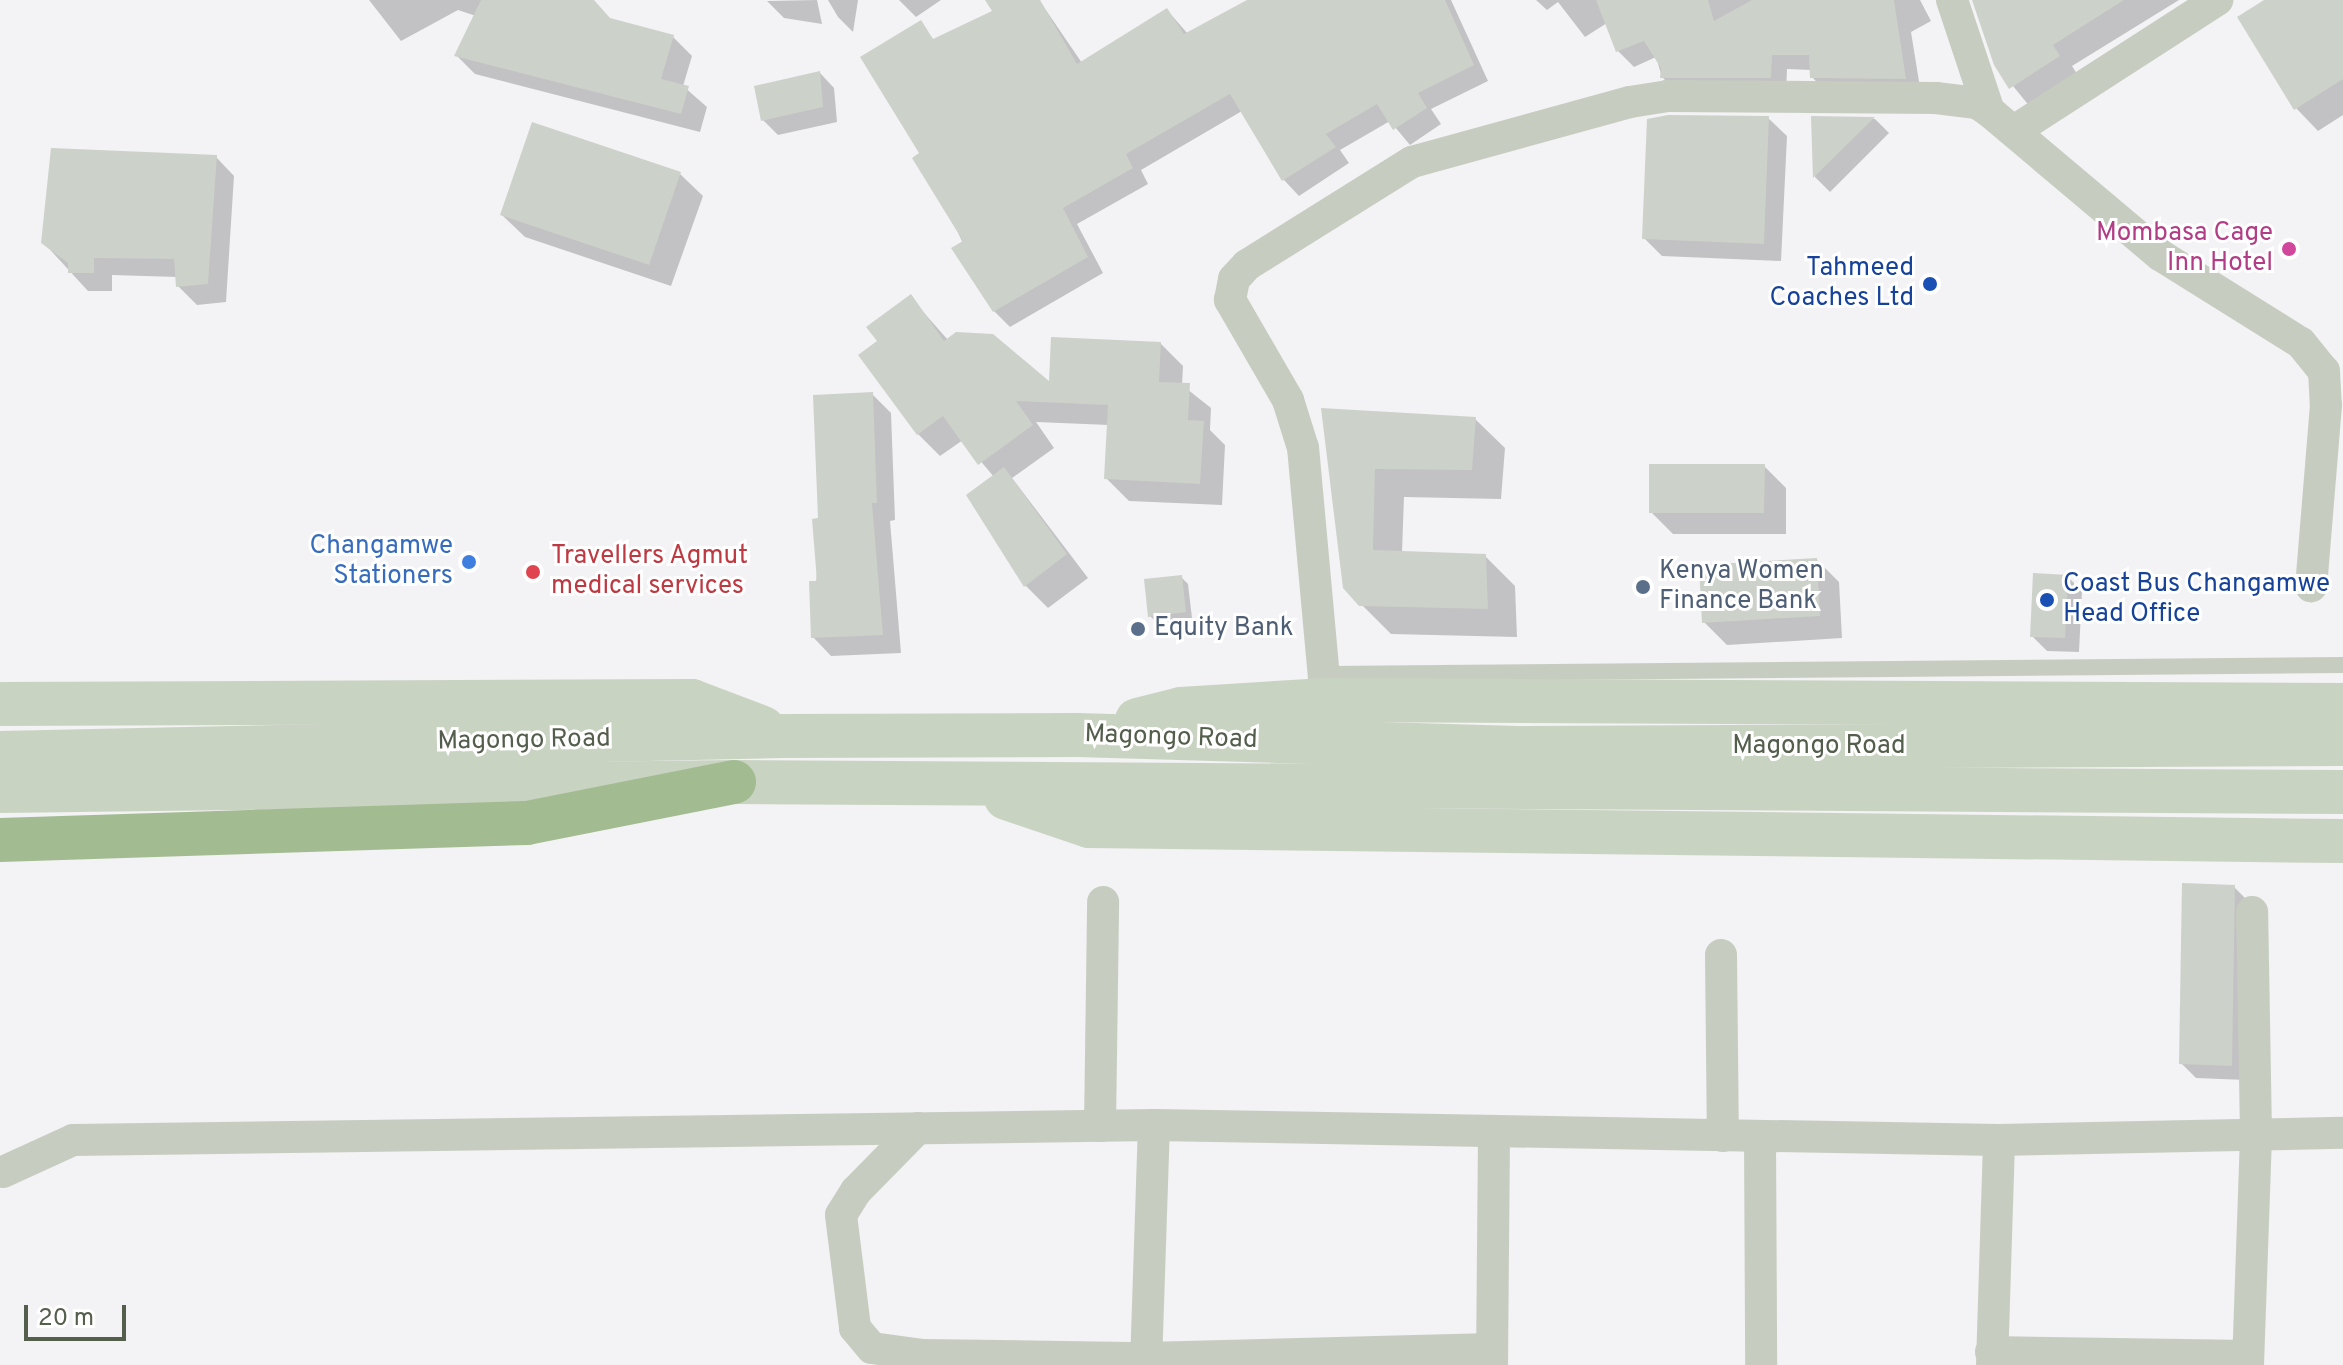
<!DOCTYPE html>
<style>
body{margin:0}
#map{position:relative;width:2343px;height:1365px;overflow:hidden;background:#f3f2f4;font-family:Overpass,sans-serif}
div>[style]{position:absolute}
.shadow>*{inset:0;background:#0003}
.building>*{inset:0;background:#ccd1ca}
.lane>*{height:16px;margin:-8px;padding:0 8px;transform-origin:8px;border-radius:8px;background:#c6cdc0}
.street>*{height:32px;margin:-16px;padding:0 16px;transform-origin:16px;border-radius:16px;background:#c6cdc0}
.secondary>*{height:44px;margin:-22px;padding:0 22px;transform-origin:22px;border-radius:22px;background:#c9d3c2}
.highway>*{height:44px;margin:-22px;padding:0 22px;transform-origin:22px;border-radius:22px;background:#a2bb90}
.dots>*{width:22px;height:22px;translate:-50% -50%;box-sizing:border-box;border:4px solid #fff;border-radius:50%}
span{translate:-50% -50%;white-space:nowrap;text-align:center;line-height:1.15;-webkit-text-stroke:6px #fff;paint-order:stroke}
.hotel-label{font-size:26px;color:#b23c85}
.right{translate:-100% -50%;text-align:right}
.transit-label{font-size:26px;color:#164399}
.left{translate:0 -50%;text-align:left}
.shop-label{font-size:26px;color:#366cbe}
.health-label{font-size:26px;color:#be3a42}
.service-label{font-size:26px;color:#4e5e75}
.street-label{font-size:26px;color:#545e4c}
.scale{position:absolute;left:24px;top:1305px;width:102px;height:36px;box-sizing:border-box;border:4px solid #545e4c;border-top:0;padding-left:10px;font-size:24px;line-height:28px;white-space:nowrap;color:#545e4c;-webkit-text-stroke:6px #fff;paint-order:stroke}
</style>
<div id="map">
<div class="shadow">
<div style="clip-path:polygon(369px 0,589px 0,609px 20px,673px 37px,692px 56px,683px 86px,707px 107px,700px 132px,475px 74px,456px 55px,476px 16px,458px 10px,401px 41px)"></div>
<div style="clip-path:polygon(817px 0,822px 24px,784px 18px,767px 1px)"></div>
<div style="clip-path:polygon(828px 0,858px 0,853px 32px,838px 17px)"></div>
<div style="clip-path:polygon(899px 0,941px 0,916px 17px)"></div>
<div style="clip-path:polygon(1000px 0,1039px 0,1082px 63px,1167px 10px,1188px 34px,1251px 0,1451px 0,1488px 81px,1431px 109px,1441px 124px,1410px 145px,1390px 121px,1340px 150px,1349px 163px,1299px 196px,1284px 180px,1242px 111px,1141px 170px,1148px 184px,1077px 224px,1103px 273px,1010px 327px,994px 311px,922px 154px,934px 41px,995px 12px)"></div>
<div style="clip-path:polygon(1536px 0,1920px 0,1931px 21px,1911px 32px,1921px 94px,1827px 93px,1812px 77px,1811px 70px,1787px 69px,1786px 93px,1678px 93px,1662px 77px,1656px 57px,1634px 67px,1618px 51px,1607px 23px,1585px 37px,1558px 2px,1547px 10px)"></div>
<div style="clip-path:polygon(1974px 0,2179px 0,2072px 66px,2079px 77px,2031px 108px,1995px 64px)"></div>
<div style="clip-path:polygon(2268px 0,2343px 0,2343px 115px,2318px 131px,2296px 108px)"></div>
<div style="clip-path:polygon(820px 73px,834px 88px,837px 122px,778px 135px,763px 120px)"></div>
<div style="clip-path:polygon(1768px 118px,1787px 136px,1781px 261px,1662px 256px,1644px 238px)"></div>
<div style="clip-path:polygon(1813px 118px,1875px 119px,1889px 133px,1830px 192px,1815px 177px)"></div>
<div style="clip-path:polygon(216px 157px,234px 176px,226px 302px,197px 305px,178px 286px,177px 277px,112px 275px,112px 291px,88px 291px,43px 242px)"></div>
<div style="clip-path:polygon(680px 174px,703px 196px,671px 286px,525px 237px,502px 215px)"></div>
<div style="clip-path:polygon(910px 297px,948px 340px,1051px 385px,1161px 344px,1183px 366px,1182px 385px,1211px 408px,1210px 430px,1225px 445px,1222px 505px,1129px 501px,1106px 478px,1109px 425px,1036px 422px,1054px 448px,1012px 478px,1088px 578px,1048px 608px,1025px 585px,994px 477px,963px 440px,940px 456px,918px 434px,880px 342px)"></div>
<div style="clip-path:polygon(872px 394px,891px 413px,895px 520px,890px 521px,901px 653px,831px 656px,813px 637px,820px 520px)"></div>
<div style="clip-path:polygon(1324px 410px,1475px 419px,1505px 448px,1501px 499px,1404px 497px,1402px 553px,1485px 556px,1515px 586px,1517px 637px,1391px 634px,1361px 604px)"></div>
<div style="clip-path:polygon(1764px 466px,1786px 488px,1786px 534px,1673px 534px,1651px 512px)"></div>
<div style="clip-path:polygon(1817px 560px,1839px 582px,1842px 638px,1727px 645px,1704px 622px)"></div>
<div style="clip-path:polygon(2067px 576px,2082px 591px,2079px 652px,2047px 651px,2032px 636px)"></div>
<div style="clip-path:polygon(1181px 577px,1188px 584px,1192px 618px,1157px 623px,1150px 616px)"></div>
<div style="clip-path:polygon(2234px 887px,2249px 902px,2246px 1080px,2196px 1078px,2181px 1063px)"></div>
</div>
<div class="building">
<div style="clip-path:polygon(481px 0,594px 0,610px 18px,674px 35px,661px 79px,689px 86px,681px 114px,454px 56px)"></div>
<div style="clip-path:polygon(985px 0,1040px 0,1077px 64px,1167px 8px,1184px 34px,1247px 0,1445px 0,1474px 65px,1418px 93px,1427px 108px,1393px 130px,1377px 104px,1326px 134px,1336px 147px,1282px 181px,1230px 94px,1126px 154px,1133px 168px,1063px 208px,1088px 257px,993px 312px,951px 248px,963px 241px,912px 158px,919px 153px,860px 57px,921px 20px,933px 39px,992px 11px)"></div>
<div style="clip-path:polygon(1596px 0,1708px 0,1714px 21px,1752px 0,1894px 0,1906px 79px,1810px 78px,1809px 55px,1772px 55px,1771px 78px,1660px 78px,1661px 68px,1644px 41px,1616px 52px)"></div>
<div style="clip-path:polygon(1972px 0,2124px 0,2053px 45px,2060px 56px,2009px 89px,1994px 65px)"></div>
<div style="clip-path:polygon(2264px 0,2343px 0,2343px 79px,2294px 110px,2237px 17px)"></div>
<div style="clip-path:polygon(820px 71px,823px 107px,761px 121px,754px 86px)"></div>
<div style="clip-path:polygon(1668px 115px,1769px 116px,1764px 244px,1642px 239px,1647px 119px)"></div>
<div style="clip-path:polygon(1811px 116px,1875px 117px,1813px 178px)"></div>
<div style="clip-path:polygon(532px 122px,681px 172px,649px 265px,500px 215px)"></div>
<div style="clip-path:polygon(51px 148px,217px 155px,208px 284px,176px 287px,174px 259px,94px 258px,94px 273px,68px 273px,68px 263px,41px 243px)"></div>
<div style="clip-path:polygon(911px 294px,944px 341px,956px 332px,993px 334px,1049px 381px,1051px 337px,1161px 342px,1159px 382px,1190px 383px,1188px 420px,1204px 421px,1200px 484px,1104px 479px,1108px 405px,1016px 401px,1033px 425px,978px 465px,943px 416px,917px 435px,858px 355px,877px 341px,866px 327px)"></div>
<div style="clip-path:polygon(873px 392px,877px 503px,872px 503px,883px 635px,811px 638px,809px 581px,817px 581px,812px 519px,818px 518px,813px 395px)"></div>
<div style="clip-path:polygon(1321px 408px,1476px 417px,1472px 470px,1375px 469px,1373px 550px,1486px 554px,1488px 609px,1359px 606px,1343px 588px)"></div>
<div style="clip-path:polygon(1649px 464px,1765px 464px,1764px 513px,1649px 513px)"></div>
<div style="clip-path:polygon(1004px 467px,1067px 554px,1024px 587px,966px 495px)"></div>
<div style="clip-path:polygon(1817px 558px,1820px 616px,1702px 623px,1699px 565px)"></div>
<div style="clip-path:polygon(2033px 573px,2068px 575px,2065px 638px,2030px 637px)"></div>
<div style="clip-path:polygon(1182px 575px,1186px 612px,1148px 617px,1144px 579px)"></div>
<div style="clip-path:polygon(2182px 883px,2235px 885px,2232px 1066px,2179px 1064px)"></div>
</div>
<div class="lane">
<div style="left:1327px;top:674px;width:1016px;rotate:-0.51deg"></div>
</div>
<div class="street">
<div style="left:1952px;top:0;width:117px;rotate:71.6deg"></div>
<div style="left:1989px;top:111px;width:224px;rotate:40.1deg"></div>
<div style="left:2160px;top:255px;width:166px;rotate:32deg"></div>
<div style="left:2301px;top:343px;width:36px;rotate:51deg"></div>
<div style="left:2324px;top:371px;width:34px;rotate:87deg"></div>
<div style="left:2326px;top:405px;width:182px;rotate:94.7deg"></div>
<div style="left:2014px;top:131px;width:242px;rotate:-32.8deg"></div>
<div style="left:1326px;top:700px;width:253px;rotate:-95.2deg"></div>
<div style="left:1303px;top:448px;width:50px;rotate:-107.4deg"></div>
<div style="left:1288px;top:400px;width:116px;rotate:-120.1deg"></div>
<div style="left:1230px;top:300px;width:21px;rotate:-79deg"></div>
<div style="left:1234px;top:279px;width:19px;rotate:-47deg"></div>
<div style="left:1247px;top:265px;width:195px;rotate:-32deg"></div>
<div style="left:1412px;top:162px;width:226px;rotate:-15.4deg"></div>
<div style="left:1630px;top:102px;width:37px;rotate:-9deg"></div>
<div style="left:1667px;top:96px;width:269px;rotate:0.4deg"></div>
<div style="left:1936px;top:98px;width:41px;rotate:7deg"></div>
<div style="left:1977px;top:103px;width:14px;rotate:34deg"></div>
<div style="left:1721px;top:955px;width:181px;rotate:89.4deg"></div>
<div style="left:1100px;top:1126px;width:224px;rotate:-89.2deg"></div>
<div style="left:918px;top:1128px;width:88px;rotate:134.5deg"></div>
<div style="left:856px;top:1191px;width:28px;rotate:122deg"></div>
<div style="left:841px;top:1215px;width:114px;rotate:82.9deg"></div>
<div style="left:855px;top:1328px;width:26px;rotate:50deg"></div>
<div style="left:872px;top:1348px;width:50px;rotate:8deg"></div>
<div style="left:922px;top:1355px;width:224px;rotate:0.8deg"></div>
<div style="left:1146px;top:1358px;width:346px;rotate:-1.5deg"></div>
<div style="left:1760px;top:1137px;width:228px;rotate:89.7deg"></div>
<div style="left:3px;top:1172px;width:77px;rotate:-24.6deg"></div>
<div style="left:73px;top:1140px;width:1081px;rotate:-0.79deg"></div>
<div style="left:1154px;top:1125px;width:845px;rotate:1.02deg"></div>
<div style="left:1999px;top:1140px;width:344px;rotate:-1.2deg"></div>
<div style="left:1991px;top:1352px;width:257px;rotate:0.9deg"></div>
<div style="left:1146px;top:1365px;width:240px;rotate:-88.1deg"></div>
<div style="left:1492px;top:1365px;width:233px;rotate:-89.5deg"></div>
<div style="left:1992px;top:1365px;width:225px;rotate:-88.2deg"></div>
<div style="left:2248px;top:1365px;width:231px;rotate:-88deg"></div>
<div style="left:2256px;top:1134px;width:222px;rotate:-91deg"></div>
</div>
<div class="secondary">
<div style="left:0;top:704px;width:692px;rotate:-0.25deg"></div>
<div style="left:692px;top:701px;width:76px;rotate:20.8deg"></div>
<div style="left:1137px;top:720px;width:45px;rotate:-14deg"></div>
<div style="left:1181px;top:709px;width:145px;rotate:-3.6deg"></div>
<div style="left:1326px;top:700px;width:1017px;rotate:0.28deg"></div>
<div style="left:0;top:753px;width:783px;rotate:-1.24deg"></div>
<div style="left:783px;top:736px;width:294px;rotate:-0.2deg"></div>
<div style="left:1077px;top:735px;width:449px;rotate:1.7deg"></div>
<div style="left:1526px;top:748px;width:817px;rotate:-0.28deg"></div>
<div style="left:0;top:791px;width:734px;rotate:-0.7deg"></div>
<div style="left:734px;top:782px;width:1609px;rotate:0.36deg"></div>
<div style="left:1006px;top:798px;width:88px;rotate:18.6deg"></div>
<div style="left:1089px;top:826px;width:1254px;rotate:0.69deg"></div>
</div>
<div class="highway">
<div style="left:0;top:840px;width:527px;rotate:-1.85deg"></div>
<div style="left:527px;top:823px;width:211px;rotate:-11.2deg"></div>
</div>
<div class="dots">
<div style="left:2289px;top:249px;background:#d1479c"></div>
<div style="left:1930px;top:284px;background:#1a4fb4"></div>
<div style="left:469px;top:562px;background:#3f7fe0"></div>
<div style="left:533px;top:572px;background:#e0444e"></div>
<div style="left:1643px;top:587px;background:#5c6f8a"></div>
<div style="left:2047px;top:600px;background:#1a4fb4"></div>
<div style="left:1138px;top:629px;background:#5c6f8a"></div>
</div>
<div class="hotel-label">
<span class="right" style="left:2273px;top:249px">Mombasa Cage<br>Inn Hotel</span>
</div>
<div class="transit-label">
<span class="right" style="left:1914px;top:284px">Tahmeed<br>Coaches Ltd</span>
<span class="left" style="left:2063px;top:600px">Coast Bus Changamwe<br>Head Office</span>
</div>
<div class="shop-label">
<span class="right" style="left:453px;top:562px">Changamwe<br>Stationers</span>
</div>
<div class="health-label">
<span class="left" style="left:551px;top:572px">Travellers Agmut<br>medical services</span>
</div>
<div class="service-label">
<span class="left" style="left:1659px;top:587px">Kenya Women<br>Finance Bank</span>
<span class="left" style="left:1154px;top:629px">Equity Bank</span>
</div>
<div class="street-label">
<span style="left:1171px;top:738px;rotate:2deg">Magongo Road</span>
<span style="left:524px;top:741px;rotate:-1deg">Magongo Road</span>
<span style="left:1819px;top:747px">Magongo Road</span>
</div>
<div class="scale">20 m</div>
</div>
